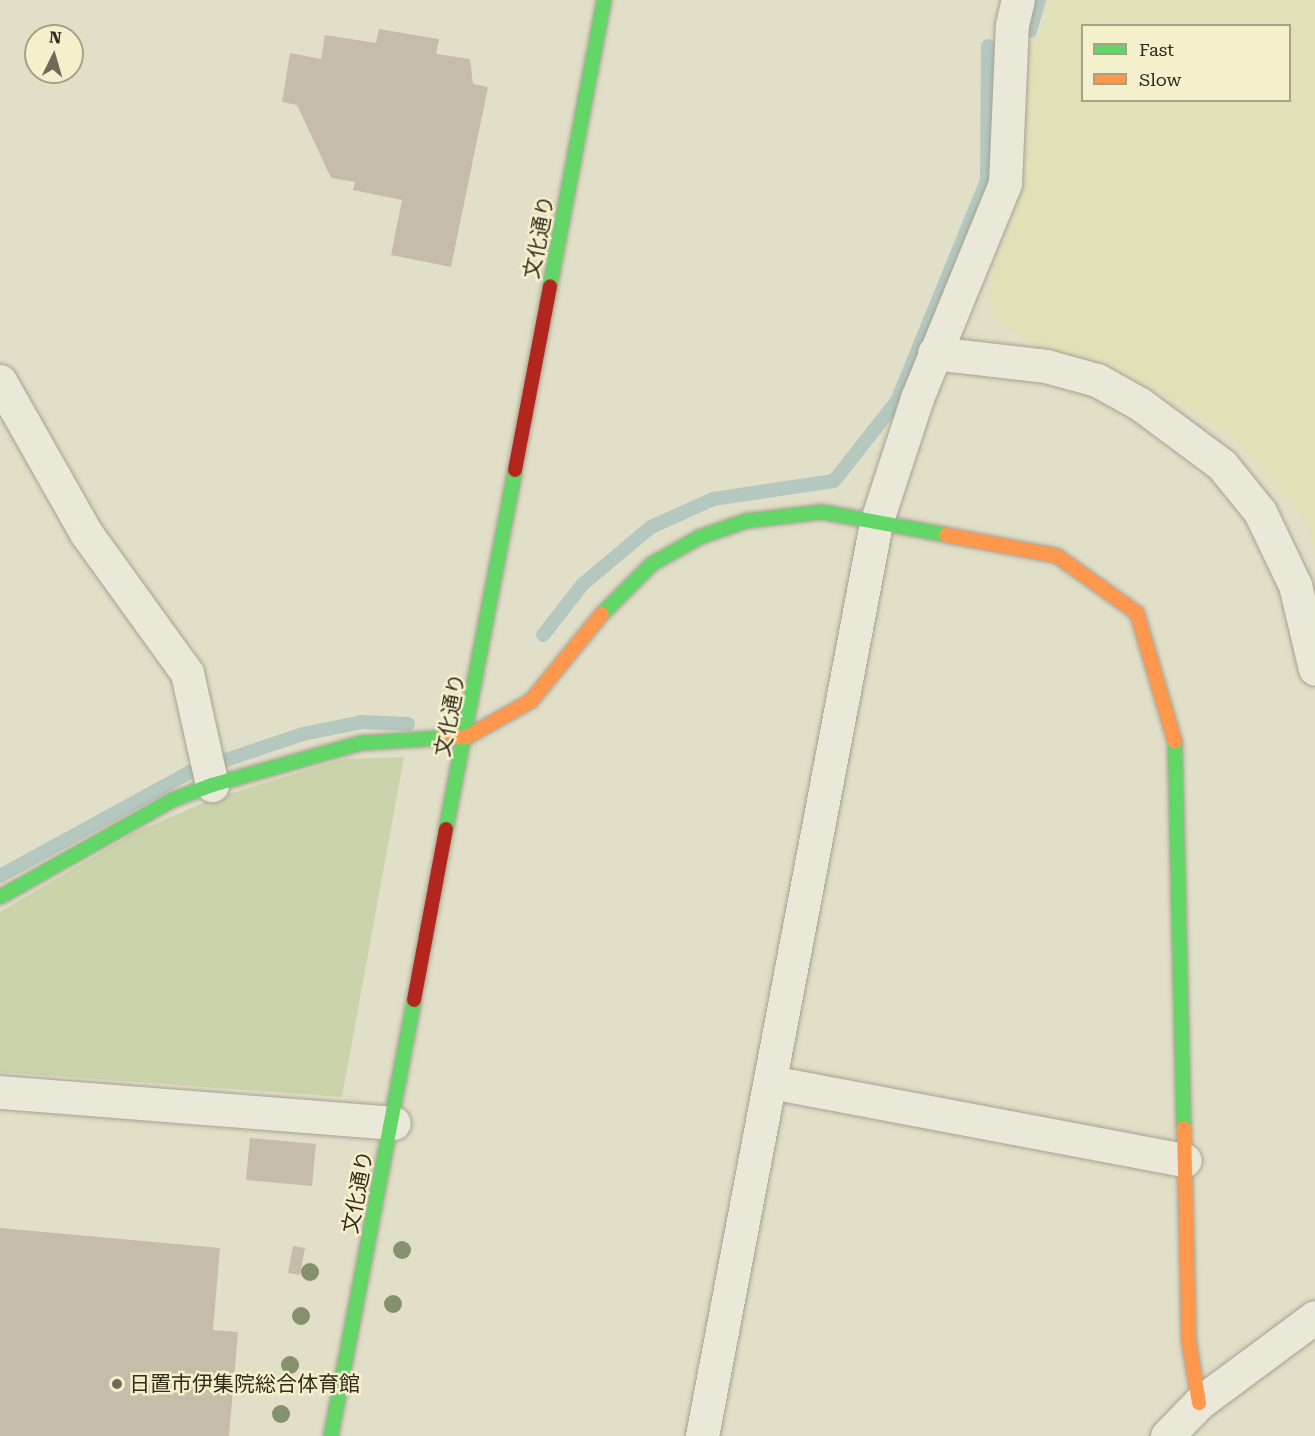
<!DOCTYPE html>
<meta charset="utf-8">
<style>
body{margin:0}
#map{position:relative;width:1315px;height:1436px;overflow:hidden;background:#e2dfc8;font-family:"Roboto Serif","Noto Sans JP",serif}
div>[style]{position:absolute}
.farmland>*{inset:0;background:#e1e1b8}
.green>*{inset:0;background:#cbd3aa}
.stream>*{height:14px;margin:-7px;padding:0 7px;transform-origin:7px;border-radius:7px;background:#b4c8bf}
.building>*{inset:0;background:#c5bda9}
.roads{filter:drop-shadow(0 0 2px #a6a292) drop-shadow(0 0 2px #a6a292)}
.street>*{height:33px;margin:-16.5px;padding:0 16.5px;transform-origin:16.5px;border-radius:16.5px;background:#eae8d9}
.fast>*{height:14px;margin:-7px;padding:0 7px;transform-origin:7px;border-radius:7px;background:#63d668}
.slow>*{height:14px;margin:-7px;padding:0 7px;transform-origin:7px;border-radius:7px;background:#ff974d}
.jam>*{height:14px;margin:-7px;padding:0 7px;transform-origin:7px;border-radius:7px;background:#b3261e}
.trees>*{width:18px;height:18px;margin:-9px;border-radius:50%;background:#86906d}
.dots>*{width:16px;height:16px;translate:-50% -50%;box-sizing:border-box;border:3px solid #f4f0cc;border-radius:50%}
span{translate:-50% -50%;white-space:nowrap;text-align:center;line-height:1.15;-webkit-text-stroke:5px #f4f0cc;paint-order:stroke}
.street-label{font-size:21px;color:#332b1b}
.poi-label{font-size:21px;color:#332b1b}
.left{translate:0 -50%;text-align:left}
.legend{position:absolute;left:1081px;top:24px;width:210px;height:78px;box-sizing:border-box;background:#f4f0cc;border:2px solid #a7a185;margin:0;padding:8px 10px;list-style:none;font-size:18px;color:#332b1b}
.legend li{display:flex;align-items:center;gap:12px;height:30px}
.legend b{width:30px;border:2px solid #a7a185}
.north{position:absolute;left:24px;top:24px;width:60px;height:60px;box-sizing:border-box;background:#f4f0cc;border:2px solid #a7a185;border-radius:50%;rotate:5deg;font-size:16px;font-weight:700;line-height:24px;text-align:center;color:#332b1b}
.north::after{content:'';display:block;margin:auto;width:21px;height:27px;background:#706a58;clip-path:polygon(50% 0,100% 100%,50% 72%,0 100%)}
</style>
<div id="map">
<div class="farmland">
<div style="clip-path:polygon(evenodd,1050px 0,1315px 0,1315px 552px,1306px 521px,1230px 434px,1112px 364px,1025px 341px,995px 317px,988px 291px,1014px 201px,1023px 53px,1038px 41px,1050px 0,1082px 26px,1290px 26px,1290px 100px,1082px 100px,1082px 26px)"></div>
</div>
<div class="green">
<div style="clip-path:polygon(404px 757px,342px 1097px,0 1072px,0 912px,134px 833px,212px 799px,343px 759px)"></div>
</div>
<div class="stream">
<div style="left:1030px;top:31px;width:32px;rotate:-74deg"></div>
<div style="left:543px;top:635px;width:65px;rotate:-51.9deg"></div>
<div style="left:583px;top:584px;width:89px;rotate:-40deg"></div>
<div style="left:651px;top:527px;width:68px;rotate:-24.3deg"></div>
<div style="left:713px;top:499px;width:122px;rotate:-8.5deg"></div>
<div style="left:834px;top:481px;width:102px;rotate:-51.8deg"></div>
<div style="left:897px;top:401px;width:238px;rotate:-67.8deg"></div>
<div style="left:987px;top:181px;width:135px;rotate:-89.6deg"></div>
<div style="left:0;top:876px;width:217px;rotate:-28.7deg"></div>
<div style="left:190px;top:772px;width:119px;rotate:-18.6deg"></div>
<div style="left:303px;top:734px;width:60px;rotate:-11.5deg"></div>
<div style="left:362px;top:722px;width:46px;rotate:2.5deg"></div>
</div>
<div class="building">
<div style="clip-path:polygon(379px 29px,439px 39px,436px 54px,470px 59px,473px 84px,488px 87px,451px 267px,391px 255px,402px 200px,353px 190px,355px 182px,331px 178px,297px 105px,282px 102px,290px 53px,321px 59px,325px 35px,376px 43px)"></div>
<div style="clip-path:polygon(250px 1138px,316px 1144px,312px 1186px,246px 1180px)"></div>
<div style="clip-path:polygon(0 1228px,220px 1248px,213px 1330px,238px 1332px,229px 1436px,0 1436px)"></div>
<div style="clip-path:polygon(293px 1246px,305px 1248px,300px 1275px,288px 1273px)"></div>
</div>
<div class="roads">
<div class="street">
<div style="left:934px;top:353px;width:113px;rotate:6.6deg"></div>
<div style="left:1046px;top:366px;width:53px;rotate:15.4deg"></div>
<div style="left:1097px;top:380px;width:49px;rotate:29.2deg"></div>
<div style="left:1140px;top:404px;width:102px;rotate:36.6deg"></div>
<div style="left:1222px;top:465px;width:60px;rotate:51deg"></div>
<div style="left:1260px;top:512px;width:81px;rotate:64.4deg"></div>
<div style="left:1295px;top:585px;width:86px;rotate:76.6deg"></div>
<div style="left:0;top:381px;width:175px;rotate:60.5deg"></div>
<div style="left:86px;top:533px;width:173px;rotate:54.2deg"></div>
<div style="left:187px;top:673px;width:115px;rotate:77.4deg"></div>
<div style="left:771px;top:1082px;width:421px;rotate:10.7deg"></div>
<div style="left:0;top:1092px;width:395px;rotate:4.5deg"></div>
<div style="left:702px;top:1436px;width:929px;rotate:-79.21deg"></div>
<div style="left:876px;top:523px;width:132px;rotate:-71.8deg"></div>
<div style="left:917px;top:398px;width:232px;rotate:-67.7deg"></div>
<div style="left:1005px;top:183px;width:158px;rotate:-87.5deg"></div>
<div style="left:1012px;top:25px;width:26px;rotate:-77deg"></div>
<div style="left:1167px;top:1436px;width:46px;rotate:-45.9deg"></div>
<div style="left:1199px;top:1403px;width:144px;rotate:-36.6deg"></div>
</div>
<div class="fast">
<div style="left:550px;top:286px;width:291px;rotate:-79.3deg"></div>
<div style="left:602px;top:614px;width:71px;rotate:-45deg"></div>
<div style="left:652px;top:564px;width:55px;rotate:-29.4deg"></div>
<div style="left:700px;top:537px;width:49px;rotate:-19.2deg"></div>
<div style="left:746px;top:521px;width:77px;rotate:-6.8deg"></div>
<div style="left:822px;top:512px;width:126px;rotate:10.5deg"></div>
<div style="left:1175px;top:742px;width:386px;rotate:88.7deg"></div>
<div style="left:446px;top:829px;width:366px;rotate:-79.1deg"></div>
<div style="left:0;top:897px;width:197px;rotate:-29.4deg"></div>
<div style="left:172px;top:800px;width:43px;rotate:-20.6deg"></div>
<div style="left:212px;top:785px;width:155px;rotate:-15.7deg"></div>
<div style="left:361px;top:743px;width:81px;rotate:-3.5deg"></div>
<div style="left:331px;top:1436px;width:444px;rotate:-79.2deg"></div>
</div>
<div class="slow">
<div style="left:946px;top:535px;width:113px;rotate:10.7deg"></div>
<div style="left:1057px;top:556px;width:98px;rotate:35.5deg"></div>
<div style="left:1137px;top:613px;width:134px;rotate:73.6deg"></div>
<div style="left:442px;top:738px;width:25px;rotate:-2deg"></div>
<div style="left:467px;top:737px;width:73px;rotate:-29.4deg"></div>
<div style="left:531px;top:701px;width:112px;rotate:-50.8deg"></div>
<div style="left:1184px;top:1128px;width:214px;rotate:88.7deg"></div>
<div style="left:1189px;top:1342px;width:62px;rotate:80.7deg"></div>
</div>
<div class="jam">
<div style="left:515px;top:470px;width:187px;rotate:-79.2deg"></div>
<div style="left:414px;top:1000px;width:174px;rotate:-79.4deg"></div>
</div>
</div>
<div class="trees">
<div style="left:402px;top:1250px"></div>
<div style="left:310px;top:1272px"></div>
<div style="left:393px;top:1304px"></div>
<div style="left:301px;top:1316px"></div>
<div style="left:290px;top:1365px"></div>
<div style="left:281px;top:1414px"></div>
</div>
<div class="dots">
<div style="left:117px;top:1384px;background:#706a58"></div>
</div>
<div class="street-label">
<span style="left:539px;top:237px;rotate:-79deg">文化通り</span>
<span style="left:450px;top:715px;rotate:-79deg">文化通り</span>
<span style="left:358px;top:1192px;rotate:-79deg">文化通り</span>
</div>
<div class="poi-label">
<span class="left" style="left:129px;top:1384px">日置市伊集院総合体育館</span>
</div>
<ul class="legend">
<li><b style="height:8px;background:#63d668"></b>Fast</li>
<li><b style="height:8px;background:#ff974d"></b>Slow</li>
</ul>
<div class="north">N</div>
</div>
